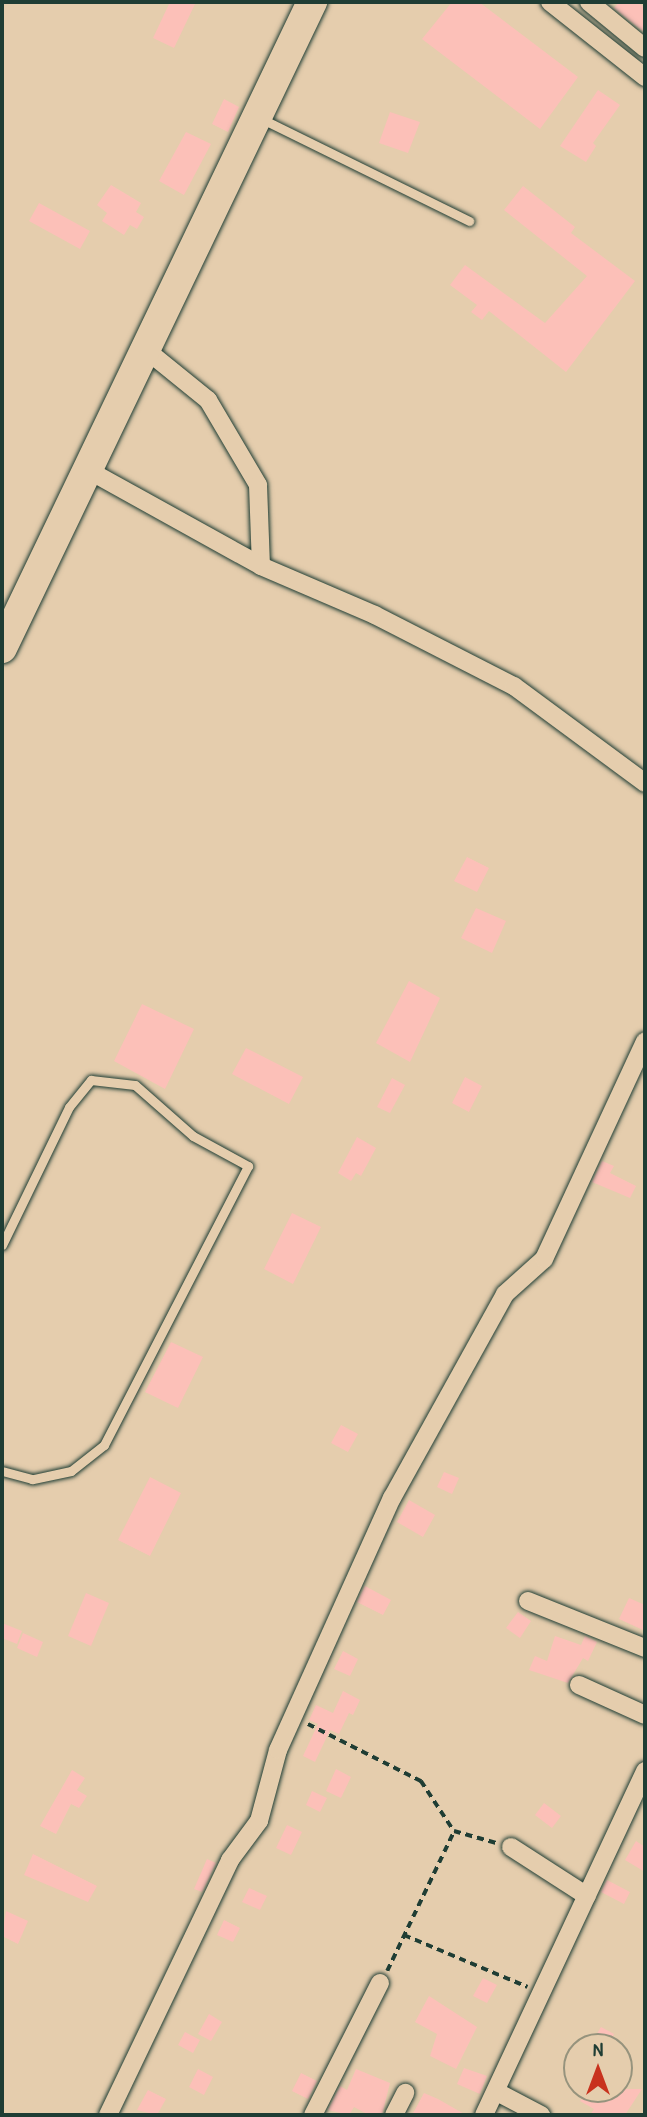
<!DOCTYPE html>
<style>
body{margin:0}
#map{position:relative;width:647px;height:2117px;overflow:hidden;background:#e5cdad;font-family:"Patrick Hand",sans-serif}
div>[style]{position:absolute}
.building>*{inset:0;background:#fcc0b8}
.path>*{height:3.5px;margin-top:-1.75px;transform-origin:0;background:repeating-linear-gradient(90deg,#1f3d34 0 7px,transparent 0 12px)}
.roads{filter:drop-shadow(0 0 2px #1f3d34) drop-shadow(0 0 2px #1f3d34)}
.service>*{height:9px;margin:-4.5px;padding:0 4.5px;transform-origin:4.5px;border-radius:4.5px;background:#e5cdad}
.minor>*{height:18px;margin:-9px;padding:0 9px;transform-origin:9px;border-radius:9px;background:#e5cdad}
.primary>*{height:30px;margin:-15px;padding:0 15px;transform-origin:15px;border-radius:15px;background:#e5cdad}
span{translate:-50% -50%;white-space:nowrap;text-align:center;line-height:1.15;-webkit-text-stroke:6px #e5cdad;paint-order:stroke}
.frame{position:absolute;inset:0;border:4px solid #1f3d34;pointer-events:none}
.north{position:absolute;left:563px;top:2033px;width:70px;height:70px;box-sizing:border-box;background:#e5cdad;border:2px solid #96937d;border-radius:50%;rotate:0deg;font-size:19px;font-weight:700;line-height:28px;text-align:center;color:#1f3d34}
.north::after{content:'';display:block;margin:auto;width:24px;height:32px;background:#c8321e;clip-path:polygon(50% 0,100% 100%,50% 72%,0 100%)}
</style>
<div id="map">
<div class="building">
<div style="clip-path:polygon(170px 2px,196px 2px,174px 48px,153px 38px)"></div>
<div style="clip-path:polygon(452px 2px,479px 2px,578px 77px,540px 129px,422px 39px)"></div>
<div style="clip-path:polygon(619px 2px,637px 2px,645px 8px,645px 33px,614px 8px)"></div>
<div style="clip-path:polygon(598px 90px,620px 105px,593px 143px,596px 146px,586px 162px,560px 146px)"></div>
<div style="clip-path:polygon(224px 99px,239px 107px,228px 132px,212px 124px)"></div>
<div style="clip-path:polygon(390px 112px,420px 122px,408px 153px,379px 143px)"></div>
<div style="clip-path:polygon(186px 132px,211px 144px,184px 195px,159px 181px)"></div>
<div style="clip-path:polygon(111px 185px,141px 203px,136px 212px,144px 217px,137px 229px,130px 225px,124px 235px,102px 221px,107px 213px,97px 205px)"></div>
<div style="clip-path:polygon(523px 186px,575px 227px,571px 233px,635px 281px,566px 372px,489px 311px,482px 320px,471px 312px,477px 305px,450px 285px,465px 265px,545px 323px,587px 276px,504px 210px)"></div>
<div style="clip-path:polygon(39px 203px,90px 231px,80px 249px,29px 221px)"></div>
<div style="clip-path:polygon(467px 857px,489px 868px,477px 892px,454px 881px)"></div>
<div style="clip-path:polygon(476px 908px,506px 921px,492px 953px,461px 938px)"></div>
<div style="clip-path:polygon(409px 981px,440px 998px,410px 1062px,376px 1043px)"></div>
<div style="clip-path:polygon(142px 1004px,194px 1029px,165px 1089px,114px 1061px)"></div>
<div style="clip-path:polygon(246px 1048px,303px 1077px,289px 1104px,232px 1074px)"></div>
<div style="clip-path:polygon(465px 1077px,482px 1086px,469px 1112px,452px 1103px)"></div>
<div style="clip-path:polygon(392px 1078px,405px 1085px,390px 1113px,377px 1107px)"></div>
<div style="clip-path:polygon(357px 1137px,376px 1148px,361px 1176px,356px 1173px,351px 1181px,338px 1173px)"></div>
<div style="clip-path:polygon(602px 1161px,614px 1166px,610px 1173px,636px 1186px,630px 1198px,592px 1182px)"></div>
<div style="clip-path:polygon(292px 1213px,321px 1227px,293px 1284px,264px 1269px)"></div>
<div style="clip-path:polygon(171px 1342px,203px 1357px,178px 1408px,145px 1392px)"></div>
<div style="clip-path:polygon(341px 1425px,358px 1434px,348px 1452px,331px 1443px)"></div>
<div style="clip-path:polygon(444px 1472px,459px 1478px,452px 1494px,437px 1487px)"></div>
<div style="clip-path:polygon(150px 1477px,181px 1493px,150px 1556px,118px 1540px)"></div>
<div style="clip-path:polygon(409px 1500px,435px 1515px,423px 1537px,397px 1522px)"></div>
<div style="clip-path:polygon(365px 1586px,391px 1600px,383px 1615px,357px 1602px)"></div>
<div style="clip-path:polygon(86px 1593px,109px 1603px,91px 1646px,68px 1636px)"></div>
<div style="clip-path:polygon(629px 1598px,645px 1605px,645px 1631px,619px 1619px)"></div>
<div style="clip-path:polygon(518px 1612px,531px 1621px,520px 1638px,506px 1628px)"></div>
<div style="clip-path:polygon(2px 1623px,22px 1631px,17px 1644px,2px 1638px)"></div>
<div style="clip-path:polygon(23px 1633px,43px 1642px,37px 1657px,17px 1648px)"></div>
<div style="clip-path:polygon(555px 1636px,581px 1645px,585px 1636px,597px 1642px,588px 1661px,583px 1658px,568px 1683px,529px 1670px,535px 1656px,547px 1661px)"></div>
<div style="clip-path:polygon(343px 1651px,358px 1659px,350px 1676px,334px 1669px)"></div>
<div style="clip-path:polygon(343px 1691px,360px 1700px,353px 1715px,349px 1713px,339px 1734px,330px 1730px,315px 1762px,303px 1756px,318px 1724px,309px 1720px,316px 1705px,333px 1713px)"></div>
<div style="clip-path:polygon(336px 1769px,351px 1777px,341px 1798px,326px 1791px)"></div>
<div style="clip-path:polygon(72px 1770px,85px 1778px,77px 1790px,87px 1796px,79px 1808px,71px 1804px,56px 1834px,40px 1826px)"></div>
<div style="clip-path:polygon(312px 1791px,327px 1798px,320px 1812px,306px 1805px)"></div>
<div style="clip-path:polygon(544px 1803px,561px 1816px,552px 1828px,535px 1815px)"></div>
<div style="clip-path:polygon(287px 1825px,302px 1832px,291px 1855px,276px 1848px)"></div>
<div style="clip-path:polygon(636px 1841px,645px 1847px,645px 1872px,625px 1860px)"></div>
<div style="clip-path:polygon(33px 1854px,97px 1886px,88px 1902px,24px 1875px)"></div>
<div style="clip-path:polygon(207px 1859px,216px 1863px,202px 1892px,194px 1889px)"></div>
<div style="clip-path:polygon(607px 1880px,630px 1892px,624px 1904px,601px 1892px)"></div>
<div style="clip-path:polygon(249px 1888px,267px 1896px,260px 1910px,242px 1902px)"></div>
<div style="clip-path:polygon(6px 1911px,28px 1921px,18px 1944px,2px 1936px)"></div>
<div style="clip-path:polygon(224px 1920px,240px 1928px,233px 1942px,217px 1935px)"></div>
<div style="clip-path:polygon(483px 1978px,497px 1985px,487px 2003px,473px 1996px)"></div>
<div style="clip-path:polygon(429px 1996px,477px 2027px,456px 2069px,430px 2056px,437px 2034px,415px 2022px)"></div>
<div style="clip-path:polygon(209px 2014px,222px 2022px,211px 2041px,198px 2034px)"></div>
<div style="clip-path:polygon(601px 2027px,614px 2034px,607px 2047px,589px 2047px)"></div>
<div style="clip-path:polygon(185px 2032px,200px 2040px,193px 2053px,178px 2045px)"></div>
<div style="clip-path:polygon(464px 2068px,487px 2076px,480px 2094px,457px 2084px)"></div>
<div style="clip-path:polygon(198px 2069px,213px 2077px,204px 2095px,189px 2087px)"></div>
<div style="clip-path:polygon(356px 2069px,390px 2083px,382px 2115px,369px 2115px,354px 2107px,349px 2115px,328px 2110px,340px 2086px,347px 2090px)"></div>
<div style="clip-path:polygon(301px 2073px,317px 2081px,308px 2099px,292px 2091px)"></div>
<div style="clip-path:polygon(593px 2089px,642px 2089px,625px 2115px,590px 2115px,594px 2109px,580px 2101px)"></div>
<div style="clip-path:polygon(148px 2090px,166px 2099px,157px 2115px,137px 2110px)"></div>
<div style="clip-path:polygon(424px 2093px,438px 2099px,466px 2115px,412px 2115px)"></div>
</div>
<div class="path">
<div style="left:308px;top:1724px;width:127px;rotate:26.8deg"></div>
<div style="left:421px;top:1781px;width:60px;rotate:56.6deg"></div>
<div style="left:454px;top:1831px;width:44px;rotate:15.9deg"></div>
<div style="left:404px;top:1935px;width:134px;rotate:22.8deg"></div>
<div style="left:387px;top:1971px;width:155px;rotate:-64.4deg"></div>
</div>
<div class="roads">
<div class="service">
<div style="left:262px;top:119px;width:231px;rotate:26.2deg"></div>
<div style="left:2px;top:1245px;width:153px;rotate:-64.1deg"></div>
<div style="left:69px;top:1107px;width:35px;rotate:-51deg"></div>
<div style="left:91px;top:1080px;width:44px;rotate:6.5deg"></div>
<div style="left:135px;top:1085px;width:77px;rotate:41.3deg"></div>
<div style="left:193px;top:1136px;width:63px;rotate:28.6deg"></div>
<div style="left:248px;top:1166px;width:314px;rotate:117.3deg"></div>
<div style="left:104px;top:1445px;width:42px;rotate:141.8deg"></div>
<div style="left:71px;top:1471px;width:40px;rotate:168deg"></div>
<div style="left:32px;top:1479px;width:31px;rotate:-165deg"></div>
</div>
<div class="minor">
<div style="left:550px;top:2px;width:121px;rotate:38.3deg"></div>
<div style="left:589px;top:2px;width:72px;rotate:39.4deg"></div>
<div style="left:145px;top:349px;width:81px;rotate:39deg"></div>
<div style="left:208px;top:400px;width:99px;rotate:59.5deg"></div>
<div style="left:258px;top:485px;width:81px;rotate:87.9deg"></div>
<div style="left:261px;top:566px;width:124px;rotate:23.3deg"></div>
<div style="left:375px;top:615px;width:156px;rotate:27.1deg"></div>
<div style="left:514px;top:686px;width:163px;rotate:36.5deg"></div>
<div style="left:88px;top:470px;width:198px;rotate:29deg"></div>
<div style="left:528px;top:1601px;width:126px;rotate:21.9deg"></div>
<div style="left:579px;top:1685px;width:72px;rotate:24.4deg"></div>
<div style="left:511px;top:1847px;width:90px;rotate:32.8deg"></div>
<div style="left:497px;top:2092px;width:50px;rotate:27.6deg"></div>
<div style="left:108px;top:2115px;width:283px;rotate:-64.4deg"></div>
<div style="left:230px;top:1860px;width:49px;rotate:-53.4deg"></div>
<div style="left:259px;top:1821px;width:73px;rotate:-75deg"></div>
<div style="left:278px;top:1750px;width:277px;rotate:-65.7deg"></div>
<div style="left:392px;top:1498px;width:233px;rotate:-61deg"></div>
<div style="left:505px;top:1294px;width:52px;rotate:-41.9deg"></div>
<div style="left:544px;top:1259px;width:240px;rotate:-65.1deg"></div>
<div style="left:313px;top:2115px;width:148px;rotate:-63.1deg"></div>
<div style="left:394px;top:2115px;width:25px;rotate:-63deg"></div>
<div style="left:484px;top:2115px;width:380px;rotate:-64.9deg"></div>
</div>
<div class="primary">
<div style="left:2px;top:648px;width:717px;rotate:-64.36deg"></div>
</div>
</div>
<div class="frame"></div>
<div class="north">N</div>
</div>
